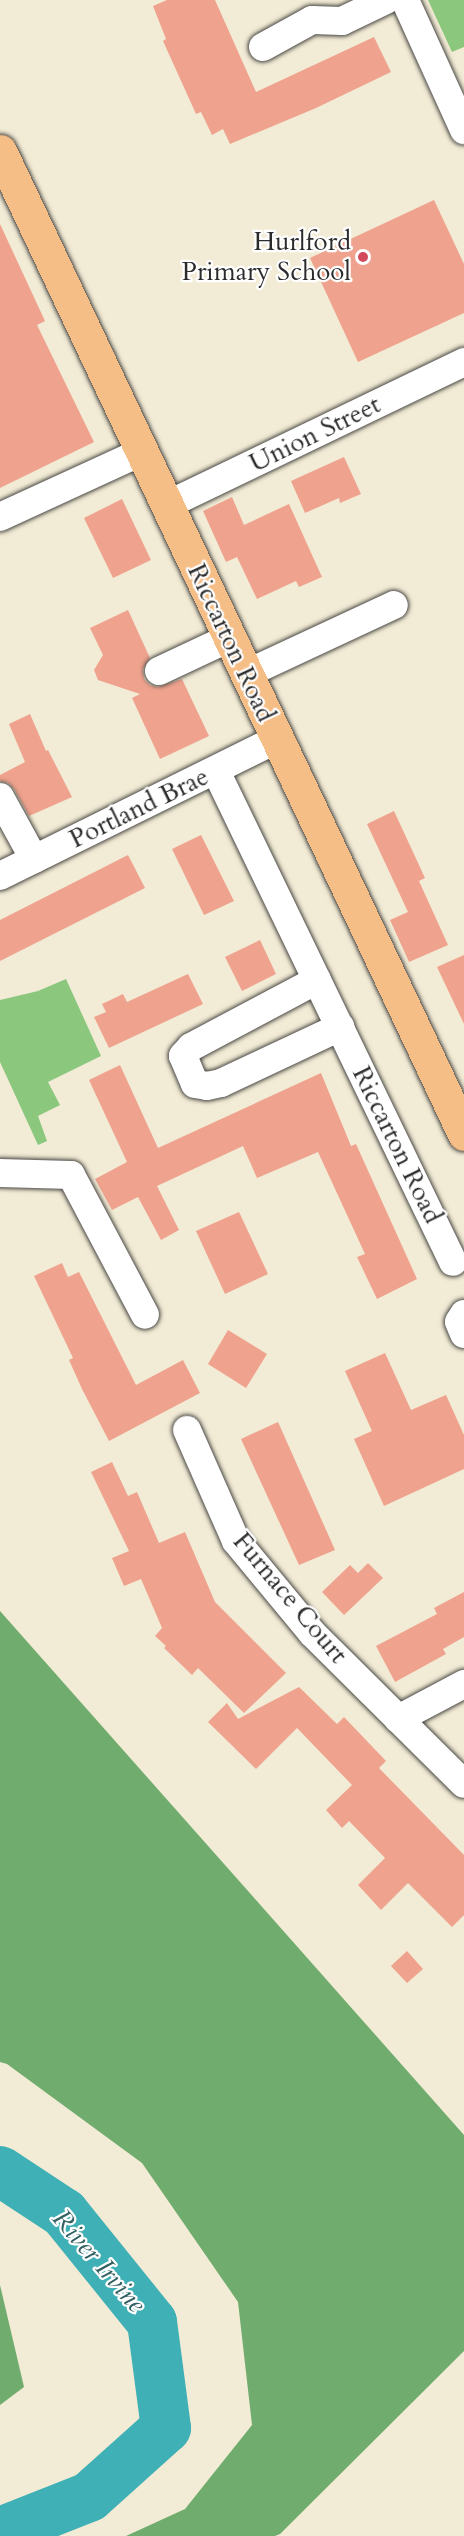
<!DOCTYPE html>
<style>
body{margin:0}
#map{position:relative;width:464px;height:2536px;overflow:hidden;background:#f2ebd5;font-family:Cardo,serif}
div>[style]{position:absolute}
.green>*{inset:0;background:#8bc87e}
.forest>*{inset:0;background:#70ac6d}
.river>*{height:50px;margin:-25px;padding:0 25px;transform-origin:25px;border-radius:25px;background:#3eb0b6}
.building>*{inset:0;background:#efa38e}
.roads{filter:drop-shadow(0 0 2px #494844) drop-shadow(0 0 2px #494844)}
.minor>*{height:28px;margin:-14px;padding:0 14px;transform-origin:14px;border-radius:14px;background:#fff}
.major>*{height:33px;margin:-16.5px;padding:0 16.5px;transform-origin:16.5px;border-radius:16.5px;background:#f6be87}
.dots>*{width:16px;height:16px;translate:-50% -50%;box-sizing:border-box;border:3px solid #fff;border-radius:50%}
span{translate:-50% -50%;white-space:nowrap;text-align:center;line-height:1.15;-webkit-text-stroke:4.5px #fff;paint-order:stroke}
.poi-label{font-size:26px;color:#2b2b2b}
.right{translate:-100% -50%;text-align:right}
.street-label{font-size:26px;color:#2b2b2b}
.water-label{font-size:27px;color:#336063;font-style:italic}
</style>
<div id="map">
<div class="green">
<div style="clip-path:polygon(428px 0,464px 0,464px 47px,452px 52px)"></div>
<div style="clip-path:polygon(66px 979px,101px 1056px,48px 1082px,60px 1105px,38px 1116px,47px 1141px,38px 1145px,0 1062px,0 1000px,38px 991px)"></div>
</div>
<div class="forest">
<div style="clip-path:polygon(0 1611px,464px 2135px,464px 2351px,280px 2534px,275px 2536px,126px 2536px,185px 2509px,252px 2425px,238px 2302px,142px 2163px,7px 2064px,0 2062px)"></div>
<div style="clip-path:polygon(0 2285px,24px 2387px,0 2405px)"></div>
</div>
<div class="river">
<div style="left:0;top:2171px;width:77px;rotate:33.3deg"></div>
<div style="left:64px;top:2213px;width:140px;rotate:51.1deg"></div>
<div style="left:152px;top:2322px;width:107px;rotate:82.5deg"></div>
<div style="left:166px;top:2428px;width:103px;rotate:138.1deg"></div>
<div style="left:89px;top:2497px;width:96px;rotate:158.5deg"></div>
</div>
<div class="building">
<div style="clip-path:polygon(167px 0,215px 0,256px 92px,374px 37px,391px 72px,316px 108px,230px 144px,223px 129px,212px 135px,201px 112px,196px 114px,163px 41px,166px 39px,153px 6px)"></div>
<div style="clip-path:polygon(434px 200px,464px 264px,464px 313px,358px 362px,310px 258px)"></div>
<div style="clip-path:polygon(0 224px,45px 321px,37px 325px,94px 442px,0 488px)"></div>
<div style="clip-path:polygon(344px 457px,361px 494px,340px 503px,339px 498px,305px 513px,291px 481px)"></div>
<div style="clip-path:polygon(232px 497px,244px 525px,289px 504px,322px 577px,299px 587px,296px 581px,257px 599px,237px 557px,226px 562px,203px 511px)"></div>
<div style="clip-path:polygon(122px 499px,151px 560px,113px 578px,84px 518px)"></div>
<div style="clip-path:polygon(128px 610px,150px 658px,143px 669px,144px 679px,150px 685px,158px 687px,182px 679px,209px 736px,160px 759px,132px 698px,140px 694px,98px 680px,94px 670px,103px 655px,90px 628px)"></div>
<div style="clip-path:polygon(30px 714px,46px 751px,48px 750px,72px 797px,29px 816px,14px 789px,8px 783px,0 781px,0 775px,25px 762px,9px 724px)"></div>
<div style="clip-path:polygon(394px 811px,425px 878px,419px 881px,448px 945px,409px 962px,390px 920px,408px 912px,367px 824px)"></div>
<div style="clip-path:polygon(201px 835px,234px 901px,204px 915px,172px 849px)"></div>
<div style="clip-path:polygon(128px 855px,145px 888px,0 961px,0 920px)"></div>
<div style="clip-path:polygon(260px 940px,276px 974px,242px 991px,225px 957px)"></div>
<div style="clip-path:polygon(464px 955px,464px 1024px,437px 967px)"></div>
<div style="clip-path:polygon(188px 974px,203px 1004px,109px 1048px,94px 1017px,106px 1012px,102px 1004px,123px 994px,127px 1002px)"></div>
<div style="clip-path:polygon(120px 1065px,158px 1148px,321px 1073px,351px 1146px,356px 1144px,417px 1279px,377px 1299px,357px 1257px,365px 1254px,318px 1152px,257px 1178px,243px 1146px,157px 1186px,179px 1230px,161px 1240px,138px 1197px,112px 1210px,95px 1179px,127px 1162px,89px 1080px)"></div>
<div style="clip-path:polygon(239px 1212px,268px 1274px,225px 1294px,196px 1231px)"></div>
<div style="clip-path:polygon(62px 1263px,68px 1277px,79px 1272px,136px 1385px,183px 1360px,200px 1393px,109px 1441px,82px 1389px,69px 1360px,73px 1358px,34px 1276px)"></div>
<div style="clip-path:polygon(228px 1330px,267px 1354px,246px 1388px,208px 1364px)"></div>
<div style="clip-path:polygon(385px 1353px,411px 1410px,446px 1395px,464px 1435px,464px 1469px,384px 1506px,354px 1439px,372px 1431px,345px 1371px)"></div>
<div style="clip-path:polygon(278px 1422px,335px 1550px,299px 1565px,241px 1439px)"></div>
<div style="clip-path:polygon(112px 1462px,128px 1496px,137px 1492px,159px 1543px,185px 1532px,215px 1602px,286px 1673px,244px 1713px,198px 1668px,192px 1675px,164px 1648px,166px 1646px,155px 1636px,162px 1628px,141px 1579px,124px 1586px,112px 1558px,129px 1551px,91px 1472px)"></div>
<div style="clip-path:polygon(368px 1563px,383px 1578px,344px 1615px,322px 1592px,350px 1565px,358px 1573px)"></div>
<div style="clip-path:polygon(464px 1592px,464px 1637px,443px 1649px,446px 1654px,395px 1682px,376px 1646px,437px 1614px,434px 1608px)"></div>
<div style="clip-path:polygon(299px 1687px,337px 1724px,344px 1717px,386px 1761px,379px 1768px,464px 1855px,464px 1915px,452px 1927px,408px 1883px,381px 1910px,358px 1885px,385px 1858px,349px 1821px,342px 1828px,326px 1810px,352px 1785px,297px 1728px,256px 1769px,208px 1722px,227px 1703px,238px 1719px)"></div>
<div style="clip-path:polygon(407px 1951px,423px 1969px,407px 1983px,391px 1966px)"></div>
</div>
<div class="roads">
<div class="minor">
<div style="left:405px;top:0;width:143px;rotate:65.6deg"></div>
<div style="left:263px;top:47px;width:56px;rotate:-28.9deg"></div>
<div style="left:312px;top:20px;width:30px;rotate:2deg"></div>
<div style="left:342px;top:21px;width:49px;rotate:-25.5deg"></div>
<div style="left:167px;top:505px;width:330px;rotate:-25.7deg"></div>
<div style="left:0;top:517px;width:155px;rotate:-24.7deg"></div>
<div style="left:159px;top:671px;width:77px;rotate:-25.2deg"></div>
<div style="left:246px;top:674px;width:163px;rotate:-25deg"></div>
<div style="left:216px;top:771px;width:545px;rotate:64.23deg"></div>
<div style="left:0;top:797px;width:71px;rotate:61.3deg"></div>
<div style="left:0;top:876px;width:309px;rotate:-26.3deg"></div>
<div style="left:317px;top:980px;width:143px;rotate:152deg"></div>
<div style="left:191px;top:1047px;width:12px;rotate:132deg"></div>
<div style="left:183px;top:1056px;width:30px;rotate:67deg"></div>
<div style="left:195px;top:1084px;width:12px;rotate:9deg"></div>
<div style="left:207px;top:1086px;width:14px;rotate:-12deg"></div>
<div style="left:221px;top:1083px;width:132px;rotate:-25.2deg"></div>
<div style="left:0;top:1173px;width:71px;rotate:1.6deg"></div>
<div style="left:71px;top:1175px;width:158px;rotate:62.1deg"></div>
<div style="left:464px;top:1314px;width:9px;rotate:122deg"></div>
<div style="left:459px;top:1322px;width:13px;rotate:67deg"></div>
<div style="left:187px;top:1430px;width:121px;rotate:66.2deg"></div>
<div style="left:236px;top:1541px;width:119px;rotate:50.4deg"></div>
<div style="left:312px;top:1633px;width:214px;rotate:44.8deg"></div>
<div style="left:398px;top:1719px;width:75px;rotate:-27.9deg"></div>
</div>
<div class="major">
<div style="left:0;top:151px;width:1087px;rotate:64.73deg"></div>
</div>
</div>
<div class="dots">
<div style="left:363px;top:257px;background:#d1495b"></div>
</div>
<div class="poi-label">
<span class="right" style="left:351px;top:257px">Hurlford<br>Primary School</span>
</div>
<div class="street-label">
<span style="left:315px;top:434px;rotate:-26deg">Union Street</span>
<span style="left:231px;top:643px;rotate:65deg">Riccarton Road</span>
<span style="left:139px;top:808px;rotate:-26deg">Portland Brae</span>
<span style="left:397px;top:1145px;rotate:64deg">Riccarton Road</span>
<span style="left:290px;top:1598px;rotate:50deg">Furnace Court</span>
</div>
<div class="water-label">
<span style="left:99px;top:2261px;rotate:49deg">River Irvine</span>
</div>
</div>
